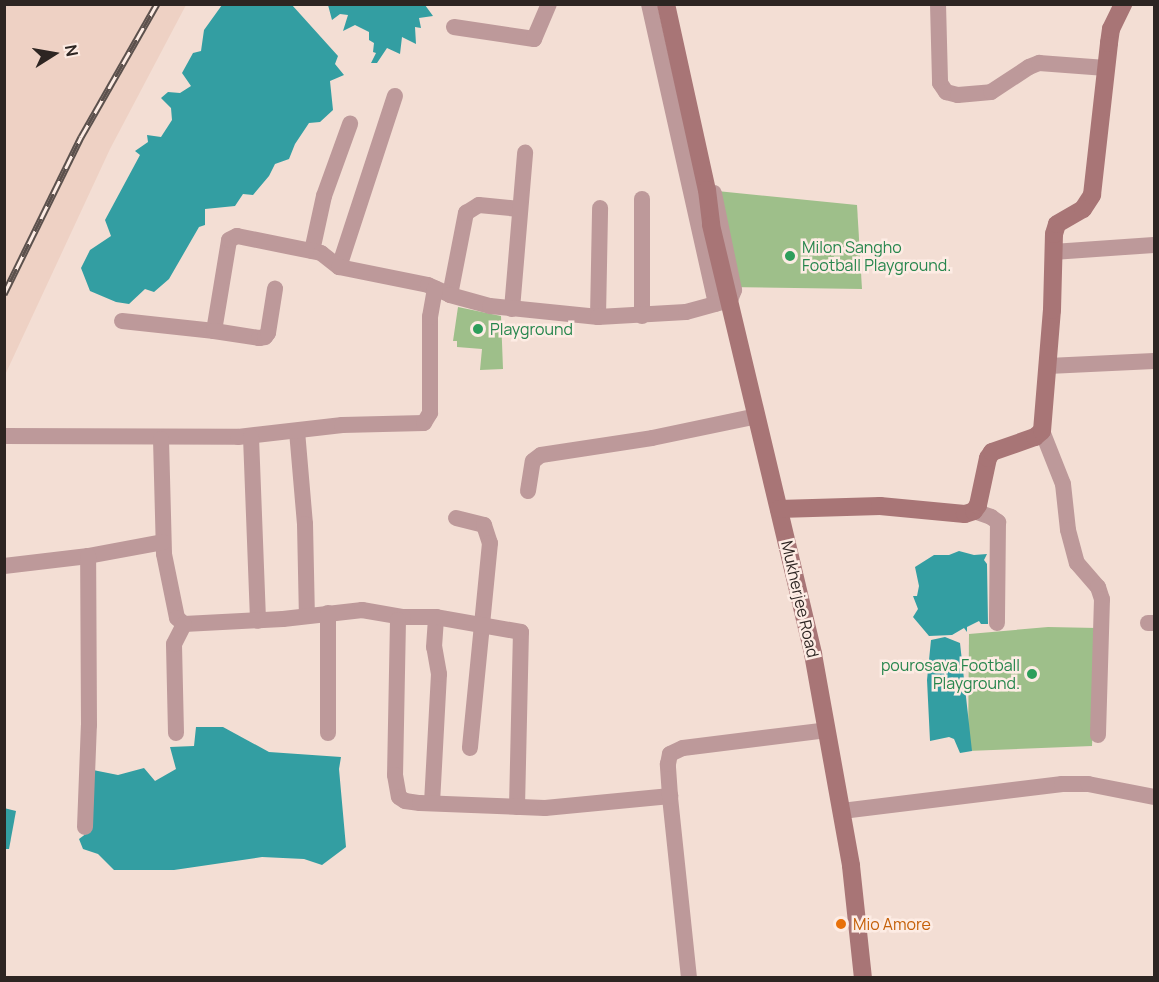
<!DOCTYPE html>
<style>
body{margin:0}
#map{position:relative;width:1159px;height:982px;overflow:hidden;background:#f3ded4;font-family:Manrope,sans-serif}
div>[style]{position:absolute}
.built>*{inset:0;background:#eed1c4}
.green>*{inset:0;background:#9ebf8a}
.water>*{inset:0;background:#339ea2}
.street>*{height:16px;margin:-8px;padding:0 8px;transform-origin:8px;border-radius:8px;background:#bd999a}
.secondary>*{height:18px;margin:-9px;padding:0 9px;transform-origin:9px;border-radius:9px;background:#a87576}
.rail>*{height:7px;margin-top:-3.5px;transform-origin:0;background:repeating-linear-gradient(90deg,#fdece4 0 14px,#5c514d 0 28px);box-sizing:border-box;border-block:2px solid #5c514d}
.dots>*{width:16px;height:16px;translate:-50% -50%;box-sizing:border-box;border:3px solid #fdece4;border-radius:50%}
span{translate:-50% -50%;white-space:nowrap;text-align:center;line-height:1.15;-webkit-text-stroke:5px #fdece4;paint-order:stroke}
.leisure-label{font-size:16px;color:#27864d}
.left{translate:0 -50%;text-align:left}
.right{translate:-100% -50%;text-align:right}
.street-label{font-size:16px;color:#2d2522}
.food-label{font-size:16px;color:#c56008}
.frame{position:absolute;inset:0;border:6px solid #2d2522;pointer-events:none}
.north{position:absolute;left:24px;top:24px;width:60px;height:60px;-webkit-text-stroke:4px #fdece4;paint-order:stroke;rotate:79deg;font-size:16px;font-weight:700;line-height:24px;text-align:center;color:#2d2522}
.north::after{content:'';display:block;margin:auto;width:21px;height:27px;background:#2d2522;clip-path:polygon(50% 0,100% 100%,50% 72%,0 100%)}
</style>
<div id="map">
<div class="built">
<div style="clip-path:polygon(5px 4px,186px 5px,110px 149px,5px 375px)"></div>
</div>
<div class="green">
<div style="clip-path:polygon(707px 190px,857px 205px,862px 289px,726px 287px)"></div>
<div style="clip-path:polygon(458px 307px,501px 316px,503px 369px,480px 370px,482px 349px,457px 347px,457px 341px,453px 341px)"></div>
<div style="clip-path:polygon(1048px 627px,1097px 628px,1092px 746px,968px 751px,969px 634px)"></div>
</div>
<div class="water">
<div style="clip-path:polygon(222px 5px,292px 5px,338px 56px,335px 64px,344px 75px,330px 81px,333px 110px,320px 122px,309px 123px,295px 144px,289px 159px,275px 164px,269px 176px,253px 195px,243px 194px,235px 206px,205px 209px,205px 225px,199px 227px,169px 279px,154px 292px,145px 289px,129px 304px,116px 302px,90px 291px,81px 268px,90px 250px,111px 236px,105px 220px,140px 155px,135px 151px,148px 142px,147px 135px,161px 137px,172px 120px,171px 108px,161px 98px,168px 92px,180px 93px,191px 86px,182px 73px,193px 53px,201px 51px,204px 30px)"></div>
<div style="clip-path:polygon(328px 5px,425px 5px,433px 16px,419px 18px,421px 28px,415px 27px,416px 44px,402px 37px,400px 54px,387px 48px,377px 63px,371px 63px,376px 53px,373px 52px,374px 43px,369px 40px,369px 32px,355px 25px,343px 31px,348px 15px,340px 14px,332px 20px)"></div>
<div style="clip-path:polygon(959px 551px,974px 555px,987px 554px,984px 560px,987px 564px,988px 624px,981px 624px,979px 621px,967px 627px,967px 632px,964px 628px,952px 635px,929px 636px,913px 617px,918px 609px,913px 596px,917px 596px,919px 586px,915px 567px,934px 555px,949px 555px)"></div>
<div style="clip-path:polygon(945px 637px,960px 643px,972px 751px,960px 753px,954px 739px,949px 737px,930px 741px,927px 680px,931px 640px)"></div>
<div style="clip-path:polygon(196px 727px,223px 727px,269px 752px,341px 757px,339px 769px,346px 847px,322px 865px,304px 859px,262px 857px,174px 870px,114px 870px,98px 854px,83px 849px,79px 839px,87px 833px,88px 769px,118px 775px,144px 768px,155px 781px,176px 769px,170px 747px,194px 746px)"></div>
<div style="clip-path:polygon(4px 808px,16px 811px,9px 849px,5px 849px)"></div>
</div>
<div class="street">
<div style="left:649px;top:4px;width:307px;rotate:77.4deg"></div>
<div style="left:938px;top:4px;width:79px;rotate:88.5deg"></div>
<div style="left:940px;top:83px;width:11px;rotate:56deg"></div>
<div style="left:946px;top:92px;width:12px;rotate:14deg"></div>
<div style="left:958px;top:95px;width:33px;rotate:-5deg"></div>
<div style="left:991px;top:92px;width:45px;rotate:-33.3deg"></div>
<div style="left:1029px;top:67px;width:11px;rotate:-22deg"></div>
<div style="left:1039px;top:63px;width:67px;rotate:4.3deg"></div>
<div style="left:454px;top:27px;width:81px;rotate:8.5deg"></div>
<div style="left:534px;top:39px;width:38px;rotate:-67deg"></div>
<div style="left:642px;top:199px;width:117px;rotate:90deg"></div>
<div style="left:312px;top:251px;width:56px;rotate:-77.7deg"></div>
<div style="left:324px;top:196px;width:77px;rotate:-70.1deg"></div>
<div style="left:1053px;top:252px;width:101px;rotate:-4deg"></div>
<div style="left:339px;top:267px;width:180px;rotate:-71.9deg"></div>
<div style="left:450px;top:295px;width:84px;rotate:-79deg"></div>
<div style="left:466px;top:213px;width:15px;rotate:-32deg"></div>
<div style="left:479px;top:205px;width:41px;rotate:5.6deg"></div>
<div style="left:512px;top:309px;width:157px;rotate:-85.2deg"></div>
<div style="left:598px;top:317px;width:109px;rotate:-88.9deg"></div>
<div style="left:122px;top:321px;width:93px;rotate:6.2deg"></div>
<div style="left:214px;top:331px;width:92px;rotate:-80.6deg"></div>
<div style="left:229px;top:240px;width:9px;rotate:-27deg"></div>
<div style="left:237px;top:236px;width:86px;rotate:11.4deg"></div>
<div style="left:321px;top:253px;width:23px;rotate:38deg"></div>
<div style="left:339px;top:267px;width:91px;rotate:11.4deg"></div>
<div style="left:428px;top:285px;width:24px;rotate:24deg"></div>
<div style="left:450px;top:295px;width:41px;rotate:15.4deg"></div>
<div style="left:490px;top:306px;width:109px;rotate:5.8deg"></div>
<div style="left:598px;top:317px;width:88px;rotate:-3.3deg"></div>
<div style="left:686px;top:312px;width:46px;rotate:-15.3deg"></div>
<div style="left:730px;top:300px;width:11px;rotate:-68deg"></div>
<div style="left:734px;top:290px;width:99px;rotate:-101.7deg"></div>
<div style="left:214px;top:331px;width:46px;rotate:8.8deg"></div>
<div style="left:259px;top:338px;width:6px;rotate:-9deg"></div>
<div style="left:265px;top:337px;width:5px;rotate:-53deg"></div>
<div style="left:268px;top:333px;width:45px;rotate:-81deg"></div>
<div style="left:1048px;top:366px;width:106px;rotate:-2.7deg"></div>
<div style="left:297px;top:431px;width:93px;rotate:85.1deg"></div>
<div style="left:305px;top:524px;width:92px;rotate:88.8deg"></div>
<div style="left:1042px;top:431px;width:57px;rotate:68.4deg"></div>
<div style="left:1063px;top:484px;width:46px;rotate:83.8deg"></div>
<div style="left:1068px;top:530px;width:34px;rotate:75deg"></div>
<div style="left:1077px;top:563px;width:32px;rotate:49deg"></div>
<div style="left:1098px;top:587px;width:13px;rotate:72deg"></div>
<div style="left:1102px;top:599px;width:136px;rotate:91.7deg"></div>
<div style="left:4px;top:436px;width:234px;rotate:0.2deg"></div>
<div style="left:238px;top:437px;width:105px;rotate:-6.6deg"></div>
<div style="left:342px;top:425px;width:82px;rotate:-1.4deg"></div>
<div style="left:424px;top:423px;width:12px;rotate:-59deg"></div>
<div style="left:430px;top:413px;width:96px;rotate:-90deg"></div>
<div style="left:430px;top:317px;width:29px;rotate:-80deg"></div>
<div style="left:251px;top:437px;width:184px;rotate:87.8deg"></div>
<div style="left:161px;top:439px;width:115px;rotate:88.5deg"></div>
<div style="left:164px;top:554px;width:65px;rotate:78.5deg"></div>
<div style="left:177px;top:618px;width:9px;rotate:41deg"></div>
<div style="left:184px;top:624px;width:99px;rotate:-2.9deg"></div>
<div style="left:283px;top:619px;width:80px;rotate:-6.5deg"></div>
<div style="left:362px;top:610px;width:42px;rotate:9.7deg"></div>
<div style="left:528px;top:491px;width:30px;rotate:-81deg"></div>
<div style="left:533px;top:461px;width:10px;rotate:-37deg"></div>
<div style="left:541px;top:455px;width:112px;rotate:-8.7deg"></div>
<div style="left:652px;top:438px;width:107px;rotate:-11.8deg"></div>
<div style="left:974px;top:511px;width:18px;rotate:19deg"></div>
<div style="left:991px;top:517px;width:9px;rotate:36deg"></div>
<div style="left:998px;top:522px;width:101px;rotate:90.6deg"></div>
<div style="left:456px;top:518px;width:29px;rotate:14deg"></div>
<div style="left:484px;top:525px;width:19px;rotate:72deg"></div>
<div style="left:490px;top:543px;width:206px;rotate:95.6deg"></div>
<div style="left:4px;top:566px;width:85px;rotate:-6.8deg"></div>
<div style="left:88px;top:556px;width:76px;rotate:-10.6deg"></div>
<div style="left:1148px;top:623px;width:6px"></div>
<div style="left:176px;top:733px;width:89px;rotate:-91.3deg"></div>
<div style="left:174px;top:644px;width:22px;rotate:-63deg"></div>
<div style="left:328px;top:733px;width:120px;rotate:-90deg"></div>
<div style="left:432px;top:803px;width:129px;rotate:-86.9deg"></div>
<div style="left:439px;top:674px;width:27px;rotate:-100deg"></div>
<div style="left:434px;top:647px;width:30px;rotate:-86deg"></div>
<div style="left:517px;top:807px;width:175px;rotate:-88.7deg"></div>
<div style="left:521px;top:632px;width:86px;rotate:-170deg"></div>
<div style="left:436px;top:617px;width:33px;rotate:180deg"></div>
<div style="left:403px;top:617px;width:6px;rotate:149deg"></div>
<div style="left:398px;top:620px;width:155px;rotate:91.1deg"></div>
<div style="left:395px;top:775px;width:22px;rotate:80deg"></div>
<div style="left:399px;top:797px;width:7px;rotate:34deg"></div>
<div style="left:405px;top:801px;width:15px;rotate:8deg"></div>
<div style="left:420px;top:803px;width:125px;rotate:2.3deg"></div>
<div style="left:545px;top:808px;width:126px;rotate:-5.5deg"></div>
<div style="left:842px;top:811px;width:222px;rotate:-7deg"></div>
<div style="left:1062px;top:784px;width:26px"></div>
<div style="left:1088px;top:784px;width:67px;rotate:11.1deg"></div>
<div style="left:85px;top:827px;width:102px;rotate:-87.8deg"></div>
<div style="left:89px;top:725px;width:169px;rotate:-90.3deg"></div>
<div style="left:689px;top:978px;width:183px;rotate:-96deg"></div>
<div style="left:670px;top:796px;width:32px;rotate:-94deg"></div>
<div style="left:668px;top:764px;width:10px;rotate:-79deg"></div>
<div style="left:670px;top:754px;width:14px;rotate:-25deg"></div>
<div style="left:683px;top:748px;width:145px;rotate:-7.1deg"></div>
</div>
<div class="secondary">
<div style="left:666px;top:4px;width:190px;rotate:77.6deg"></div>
<div style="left:707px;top:190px;width:35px;rotate:83deg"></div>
<div style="left:711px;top:225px;width:441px;rotate:76.6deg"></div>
<div style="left:813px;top:654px;width:215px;rotate:79.8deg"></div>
<div style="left:851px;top:866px;width:113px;rotate:83.9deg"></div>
<div style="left:779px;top:509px;width:101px;rotate:-1.7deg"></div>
<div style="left:880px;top:506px;width:85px;rotate:5.4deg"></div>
<div style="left:965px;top:514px;width:9px;rotate:-18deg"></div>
<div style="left:974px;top:511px;width:7px;rotate:-56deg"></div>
<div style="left:978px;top:505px;width:48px;rotate:-78deg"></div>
<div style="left:988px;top:458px;width:7px;rotate:-56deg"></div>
<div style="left:992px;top:452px;width:46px;rotate:-19.2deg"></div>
<div style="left:1035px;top:437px;width:9px;rotate:-41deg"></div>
<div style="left:1042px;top:431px;width:121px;rotate:-85.3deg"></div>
<div style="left:1052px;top:310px;width:76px;rotate:-88.5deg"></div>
<div style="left:1054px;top:234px;width:10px;rotate:-73deg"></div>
<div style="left:1057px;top:224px;width:30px;rotate:-30deg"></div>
<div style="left:1083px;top:209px;width:17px;rotate:-57deg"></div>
<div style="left:1092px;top:195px;width:153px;rotate:-83.6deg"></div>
<div style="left:1109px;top:43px;width:14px;rotate:-82deg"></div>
<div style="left:1111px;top:29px;width:28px;rotate:-64deg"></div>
</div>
<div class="rail">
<div style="left:4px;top:294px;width:175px;rotate:-63.9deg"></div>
<div style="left:81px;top:137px;width:153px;rotate:-60.3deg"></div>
</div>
<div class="dots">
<div style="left:790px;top:256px;background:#2e9e5b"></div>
<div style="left:478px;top:329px;background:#2e9e5b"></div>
<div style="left:1032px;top:674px;background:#2e9e5b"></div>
<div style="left:841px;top:924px;background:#e8710a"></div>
</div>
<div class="leisure-label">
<span class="left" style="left:802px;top:256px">Milon Sangho<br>Football Playground.</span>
<span class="left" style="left:490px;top:329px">Playground</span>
<span class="right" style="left:1020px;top:674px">pourosava Football<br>Playground.</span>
</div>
<div class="street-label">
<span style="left:800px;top:599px;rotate:77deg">Mukherjee Road</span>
</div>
<div class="food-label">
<span class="left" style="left:853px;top:924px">Mio Amore</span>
</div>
<div class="frame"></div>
<div class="north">N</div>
</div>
